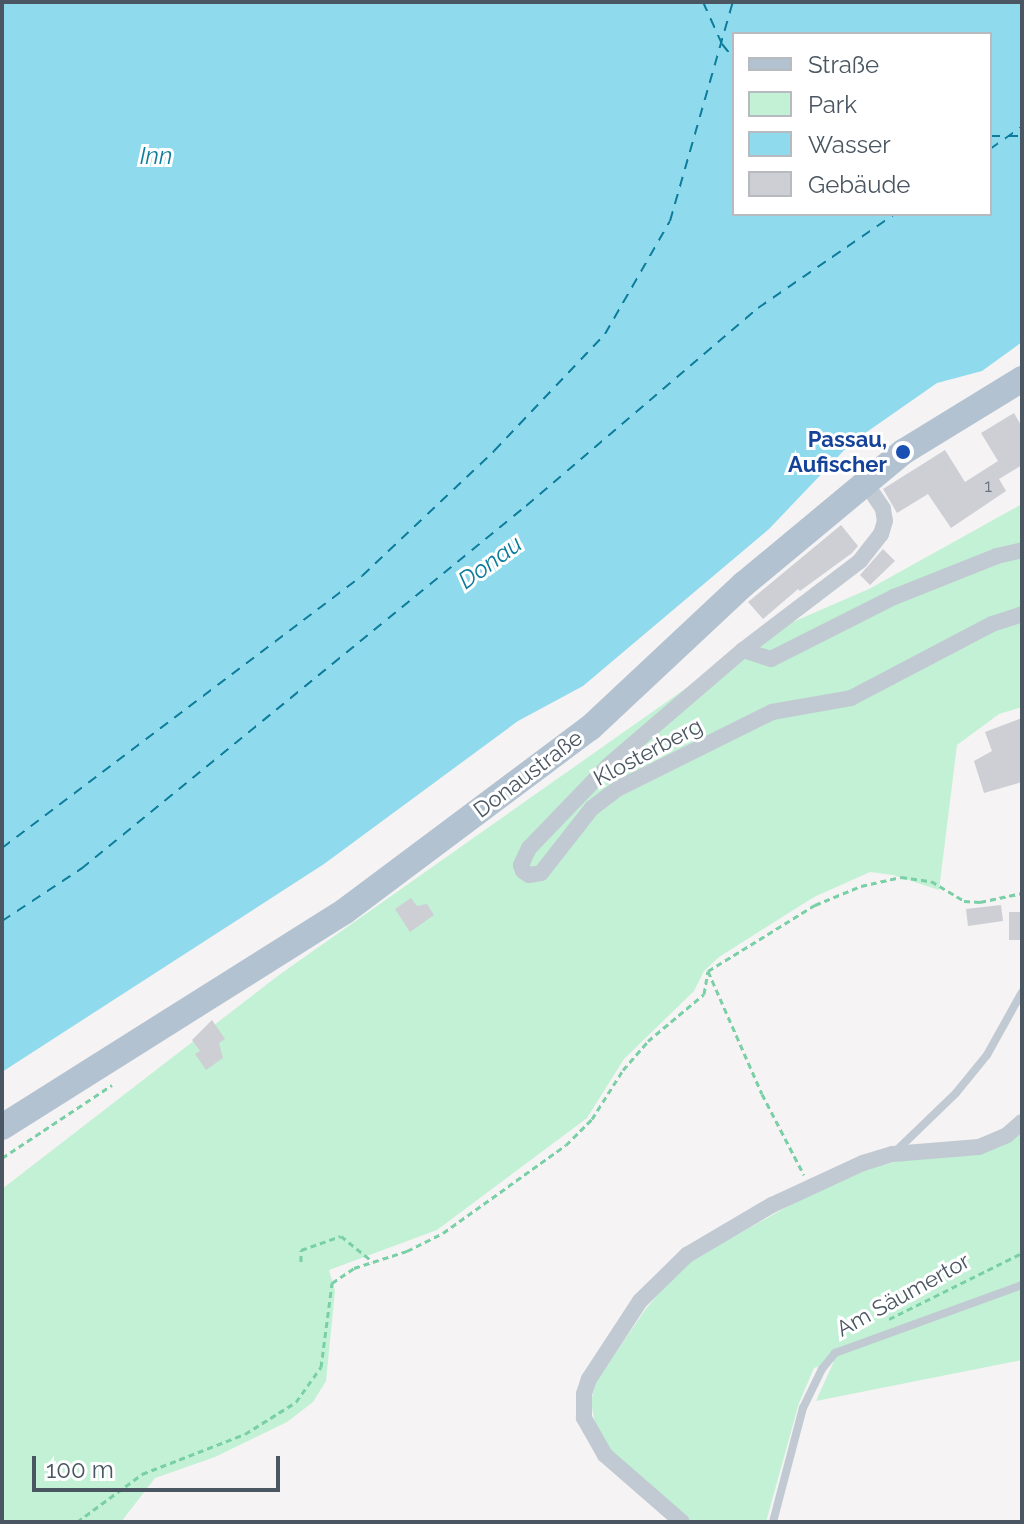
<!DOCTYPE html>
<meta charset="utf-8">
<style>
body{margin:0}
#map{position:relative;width:1024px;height:1524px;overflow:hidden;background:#f5f3f3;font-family:Raleway,sans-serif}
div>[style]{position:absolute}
.green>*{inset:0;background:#c3f1d5}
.water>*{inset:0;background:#90daee}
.ferry>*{height:2px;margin-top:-1px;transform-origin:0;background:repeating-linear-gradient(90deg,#0c7c9b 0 10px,transparent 0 18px)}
.building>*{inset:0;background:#cdcfd5}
.path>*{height:3px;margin-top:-1.5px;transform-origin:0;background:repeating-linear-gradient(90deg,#7ad0a6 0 6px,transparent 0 10px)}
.lane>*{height:8px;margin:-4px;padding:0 4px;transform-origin:4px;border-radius:4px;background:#c1cad2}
.street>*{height:16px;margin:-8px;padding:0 8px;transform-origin:8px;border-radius:8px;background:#c1cad2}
.primary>*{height:26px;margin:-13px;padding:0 13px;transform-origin:13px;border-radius:13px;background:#b3c2d1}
.dots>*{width:22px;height:22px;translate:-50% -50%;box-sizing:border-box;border:4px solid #fff;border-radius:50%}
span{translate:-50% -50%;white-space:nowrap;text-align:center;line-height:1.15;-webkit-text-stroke:6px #fff;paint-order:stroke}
.number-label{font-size:18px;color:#6b747e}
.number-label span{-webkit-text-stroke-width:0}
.transit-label{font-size:22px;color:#164399;font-weight:700}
.right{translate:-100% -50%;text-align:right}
.street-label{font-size:22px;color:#4a5661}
.water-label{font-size:24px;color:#0c7c9b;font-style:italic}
.frame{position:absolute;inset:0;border:4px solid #4a5661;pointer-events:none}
.legend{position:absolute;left:732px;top:32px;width:260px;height:184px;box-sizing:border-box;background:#fff;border:2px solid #b7bbc0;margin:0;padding:10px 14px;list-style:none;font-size:24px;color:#4a5661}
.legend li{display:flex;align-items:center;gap:16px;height:40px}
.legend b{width:40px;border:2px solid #b7bbc0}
.scale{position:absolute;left:32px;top:1456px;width:248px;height:36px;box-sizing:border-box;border:4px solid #4a5661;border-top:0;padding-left:10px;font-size:24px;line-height:28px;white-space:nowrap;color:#4a5661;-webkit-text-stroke:6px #fff;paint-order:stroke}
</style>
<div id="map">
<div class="green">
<div style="clip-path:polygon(1022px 504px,1022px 707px,999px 714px,957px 745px,939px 890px,893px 875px,870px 872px,814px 897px,719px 957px,704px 971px,694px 991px,624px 1059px,587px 1118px,437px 1230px,329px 1270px,335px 1291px,326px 1381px,313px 1402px,287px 1422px,215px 1457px,155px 1478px,121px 1522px,2px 1522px,2px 1189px,279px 975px,760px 636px,869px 589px)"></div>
<div style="clip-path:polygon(1022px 1128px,1022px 1360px,816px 1401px,834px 1361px,814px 1368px,799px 1403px,766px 1522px,690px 1522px,610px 1451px,596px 1428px,591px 1403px,595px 1383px,645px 1310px,682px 1265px,805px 1197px,861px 1171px)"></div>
</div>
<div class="water">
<div style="clip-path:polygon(evenodd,2px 2px,1022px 2px,1022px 342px,982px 371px,937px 383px,851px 443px,769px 529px,583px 686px,518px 721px,324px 864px,2px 1072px,2px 2px,734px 34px,990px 34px,990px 214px,734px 214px,734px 34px)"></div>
</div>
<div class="ferry">
<div style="left:703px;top:2px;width:46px;rotate:65.7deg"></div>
<div style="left:722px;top:44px;width:19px;rotate:51deg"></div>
<div style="left:990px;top:136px;width:32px"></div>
<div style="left:990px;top:149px;width:39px;rotate:-35deg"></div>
<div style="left:2px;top:848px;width:451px;rotate:-37.1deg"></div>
<div style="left:362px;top:576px;width:182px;rotate:-43.4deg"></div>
<div style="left:494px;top:451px;width:161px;rotate:-46.5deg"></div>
<div style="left:605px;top:334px;width:130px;rotate:-60.1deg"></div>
<div style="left:670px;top:221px;width:228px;rotate:-74deg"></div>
<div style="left:2px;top:921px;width:95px;rotate:-33.4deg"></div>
<div style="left:81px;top:869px;width:574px;rotate:-39.21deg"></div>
<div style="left:526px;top:506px;width:305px;rotate:-40.5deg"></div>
<div style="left:758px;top:308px;width:166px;rotate:-34.5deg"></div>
</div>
<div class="building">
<div style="clip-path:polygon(1014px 413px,1022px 427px,1022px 465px,999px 479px,1006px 491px,951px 528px,928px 494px,897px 513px,883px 489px,945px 450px,965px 482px,998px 461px,981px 433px)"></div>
<div style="clip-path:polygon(841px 525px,858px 546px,852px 553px,800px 591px,798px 589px,763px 619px,748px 602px)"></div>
<div style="clip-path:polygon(883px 549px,895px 561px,870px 585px,860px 575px)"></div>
<div style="clip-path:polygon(1022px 718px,1022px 782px,984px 793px,974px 761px,992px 751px,985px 732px)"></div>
<div style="clip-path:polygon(411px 898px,417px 906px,427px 904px,434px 915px,410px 932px,395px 909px)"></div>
<div style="clip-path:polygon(1001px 905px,1003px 921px,968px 926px,966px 909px)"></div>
<div style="clip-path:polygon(1009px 912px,1022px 912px,1022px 940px,1009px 940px)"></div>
<div style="clip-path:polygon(212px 1020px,225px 1039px,219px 1043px,223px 1058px,206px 1070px,195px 1054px,200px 1051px,192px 1040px)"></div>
</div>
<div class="path">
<div style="left:708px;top:971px;width:126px;rotate:-31.7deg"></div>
<div style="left:815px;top:905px;width:50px;rotate:-22.4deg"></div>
<div style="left:861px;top:886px;width:41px;rotate:-12.7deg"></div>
<div style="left:901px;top:877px;width:30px;rotate:8deg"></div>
<div style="left:931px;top:881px;width:39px;rotate:31deg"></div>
<div style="left:964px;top:901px;width:16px;rotate:4deg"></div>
<div style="left:980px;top:902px;width:43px;rotate:-12.1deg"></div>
<div style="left:2px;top:1158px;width:132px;rotate:-33.6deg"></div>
<div style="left:301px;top:1262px;width:12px;rotate:-90deg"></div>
<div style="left:301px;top:1250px;width:42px;rotate:-19.3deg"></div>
<div style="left:341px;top:1236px;width:40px;rotate:39deg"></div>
<div style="left:889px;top:1319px;width:148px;rotate:-26.4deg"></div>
<div style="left:77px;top:1522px;width:81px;rotate:-36.4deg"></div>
<div style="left:142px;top:1474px;width:110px;rotate:-21.2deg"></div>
<div style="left:245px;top:1434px;width:60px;rotate:-32.1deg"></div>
<div style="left:296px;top:1402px;width:43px;rotate:-54.5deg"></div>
<div style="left:321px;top:1367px;width:85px;rotate:-82.5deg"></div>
<div style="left:332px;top:1283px;width:27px;rotate:-34deg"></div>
<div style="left:354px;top:1268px;width:56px;rotate:-17.8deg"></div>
<div style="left:407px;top:1251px;width:40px;rotate:-26.6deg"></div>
<div style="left:443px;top:1233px;width:151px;rotate:-35.6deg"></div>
<div style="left:566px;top:1145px;width:37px;rotate:-45deg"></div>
<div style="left:592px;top:1119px;width:58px;rotate:-57.7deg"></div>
<div style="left:623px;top:1070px;width:38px;rotate:-49deg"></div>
<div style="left:648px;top:1041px;width:73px;rotate:-40deg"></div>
<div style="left:704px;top:994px;width:23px;rotate:-80deg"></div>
<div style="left:708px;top:971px;width:134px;rotate:66.3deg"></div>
<div style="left:762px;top:1094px;width:91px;rotate:62.6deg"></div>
</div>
<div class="lane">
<div style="left:896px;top:1151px;width:83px;rotate:-44deg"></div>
<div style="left:956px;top:1093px;width:49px;rotate:-50.8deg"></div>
<div style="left:987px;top:1055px;width:72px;rotate:-60.9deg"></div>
<div style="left:773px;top:1522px;width:118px;rotate:-75.3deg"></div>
<div style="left:803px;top:1408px;width:43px;rotate:-64deg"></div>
<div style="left:822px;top:1369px;width:21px;rotate:-51deg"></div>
<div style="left:835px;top:1353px;width:199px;rotate:-20deg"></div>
</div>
<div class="street">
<div style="left:865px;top:482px;width:32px;rotate:56deg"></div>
<div style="left:883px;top:509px;width:12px;rotate:81deg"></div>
<div style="left:885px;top:521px;width:14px;rotate:107deg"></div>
<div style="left:881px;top:534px;width:34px;rotate:128deg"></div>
<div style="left:860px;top:561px;width:147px;rotate:142.7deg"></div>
<div style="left:743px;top:650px;width:177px;rotate:139.4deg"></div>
<div style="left:609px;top:765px;width:115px;rotate:133.9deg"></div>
<div style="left:529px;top:848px;width:19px;rotate:115deg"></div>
<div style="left:521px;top:865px;width:6px;rotate:72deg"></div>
<div style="left:523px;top:871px;width:7px;rotate:34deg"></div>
<div style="left:529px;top:875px;width:12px;rotate:-9deg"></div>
<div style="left:541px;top:873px;width:83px;rotate:-51.9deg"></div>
<div style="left:592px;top:808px;width:34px;rotate:-37deg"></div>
<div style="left:619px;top:788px;width:171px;rotate:-26.4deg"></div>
<div style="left:772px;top:712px;width:80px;rotate:-10deg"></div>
<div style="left:851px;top:698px;width:159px;rotate:-27.7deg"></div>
<div style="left:992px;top:624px;width:32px;rotate:-18deg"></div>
<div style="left:743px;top:650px;width:29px;rotate:18deg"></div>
<div style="left:771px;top:659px;width:138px;rotate:-26.8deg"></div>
<div style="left:894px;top:597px;width:111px;rotate:-21.7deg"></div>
<div style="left:997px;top:556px;width:26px;rotate:-13deg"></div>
<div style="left:682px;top:1522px;width:102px;rotate:-139deg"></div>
<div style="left:605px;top:1455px;width:43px;rotate:-119.6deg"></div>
<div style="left:584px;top:1418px;width:24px;rotate:-90deg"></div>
<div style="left:584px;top:1394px;width:16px;rotate:-72deg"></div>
<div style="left:589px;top:1379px;width:93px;rotate:-56.8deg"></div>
<div style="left:640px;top:1301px;width:66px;rotate:-44.4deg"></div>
<div style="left:687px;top:1255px;width:99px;rotate:-30.5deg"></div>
<div style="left:772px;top:1205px;width:100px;rotate:-24.8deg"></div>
<div style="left:863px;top:1163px;width:31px;rotate:-17deg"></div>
<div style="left:893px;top:1154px;width:86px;rotate:-4.7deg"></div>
<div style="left:979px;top:1147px;width:30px;rotate:-23deg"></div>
<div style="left:1007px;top:1135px;width:20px;rotate:-41deg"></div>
</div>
<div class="primary">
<div style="left:2px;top:1127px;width:405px;rotate:-32.2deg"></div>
<div style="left:345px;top:911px;width:306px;rotate:-36.8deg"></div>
<div style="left:590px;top:728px;width:211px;rotate:-43.1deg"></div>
<div style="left:744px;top:584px;width:207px;rotate:-39.7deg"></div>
<div style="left:903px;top:452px;width:140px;rotate:-31.5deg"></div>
</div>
<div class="dots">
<div style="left:903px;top:452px;background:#1a4fb4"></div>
</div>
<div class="number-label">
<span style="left:988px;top:486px">1</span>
</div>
<div class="transit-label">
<span class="right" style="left:887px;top:452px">Passau,<br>Aufischer</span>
</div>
<div class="street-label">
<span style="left:648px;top:752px;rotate:-28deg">Klosterberg</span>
<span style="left:528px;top:774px;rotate:-37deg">Donaustraße</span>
<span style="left:903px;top:1295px;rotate:-29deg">Am Säumertor</span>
</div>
<div class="water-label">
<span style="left:156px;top:156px">Inn</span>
<span style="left:490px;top:562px;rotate:-36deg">Donau</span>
</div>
<div class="frame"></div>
<ul class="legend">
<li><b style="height:10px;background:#b3c2d1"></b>Straße</li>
<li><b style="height:22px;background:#c3f1d5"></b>Park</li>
<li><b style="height:22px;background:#90daee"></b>Wasser</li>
<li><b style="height:22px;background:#cdcfd5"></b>Gebäude</li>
</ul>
<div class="scale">100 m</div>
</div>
